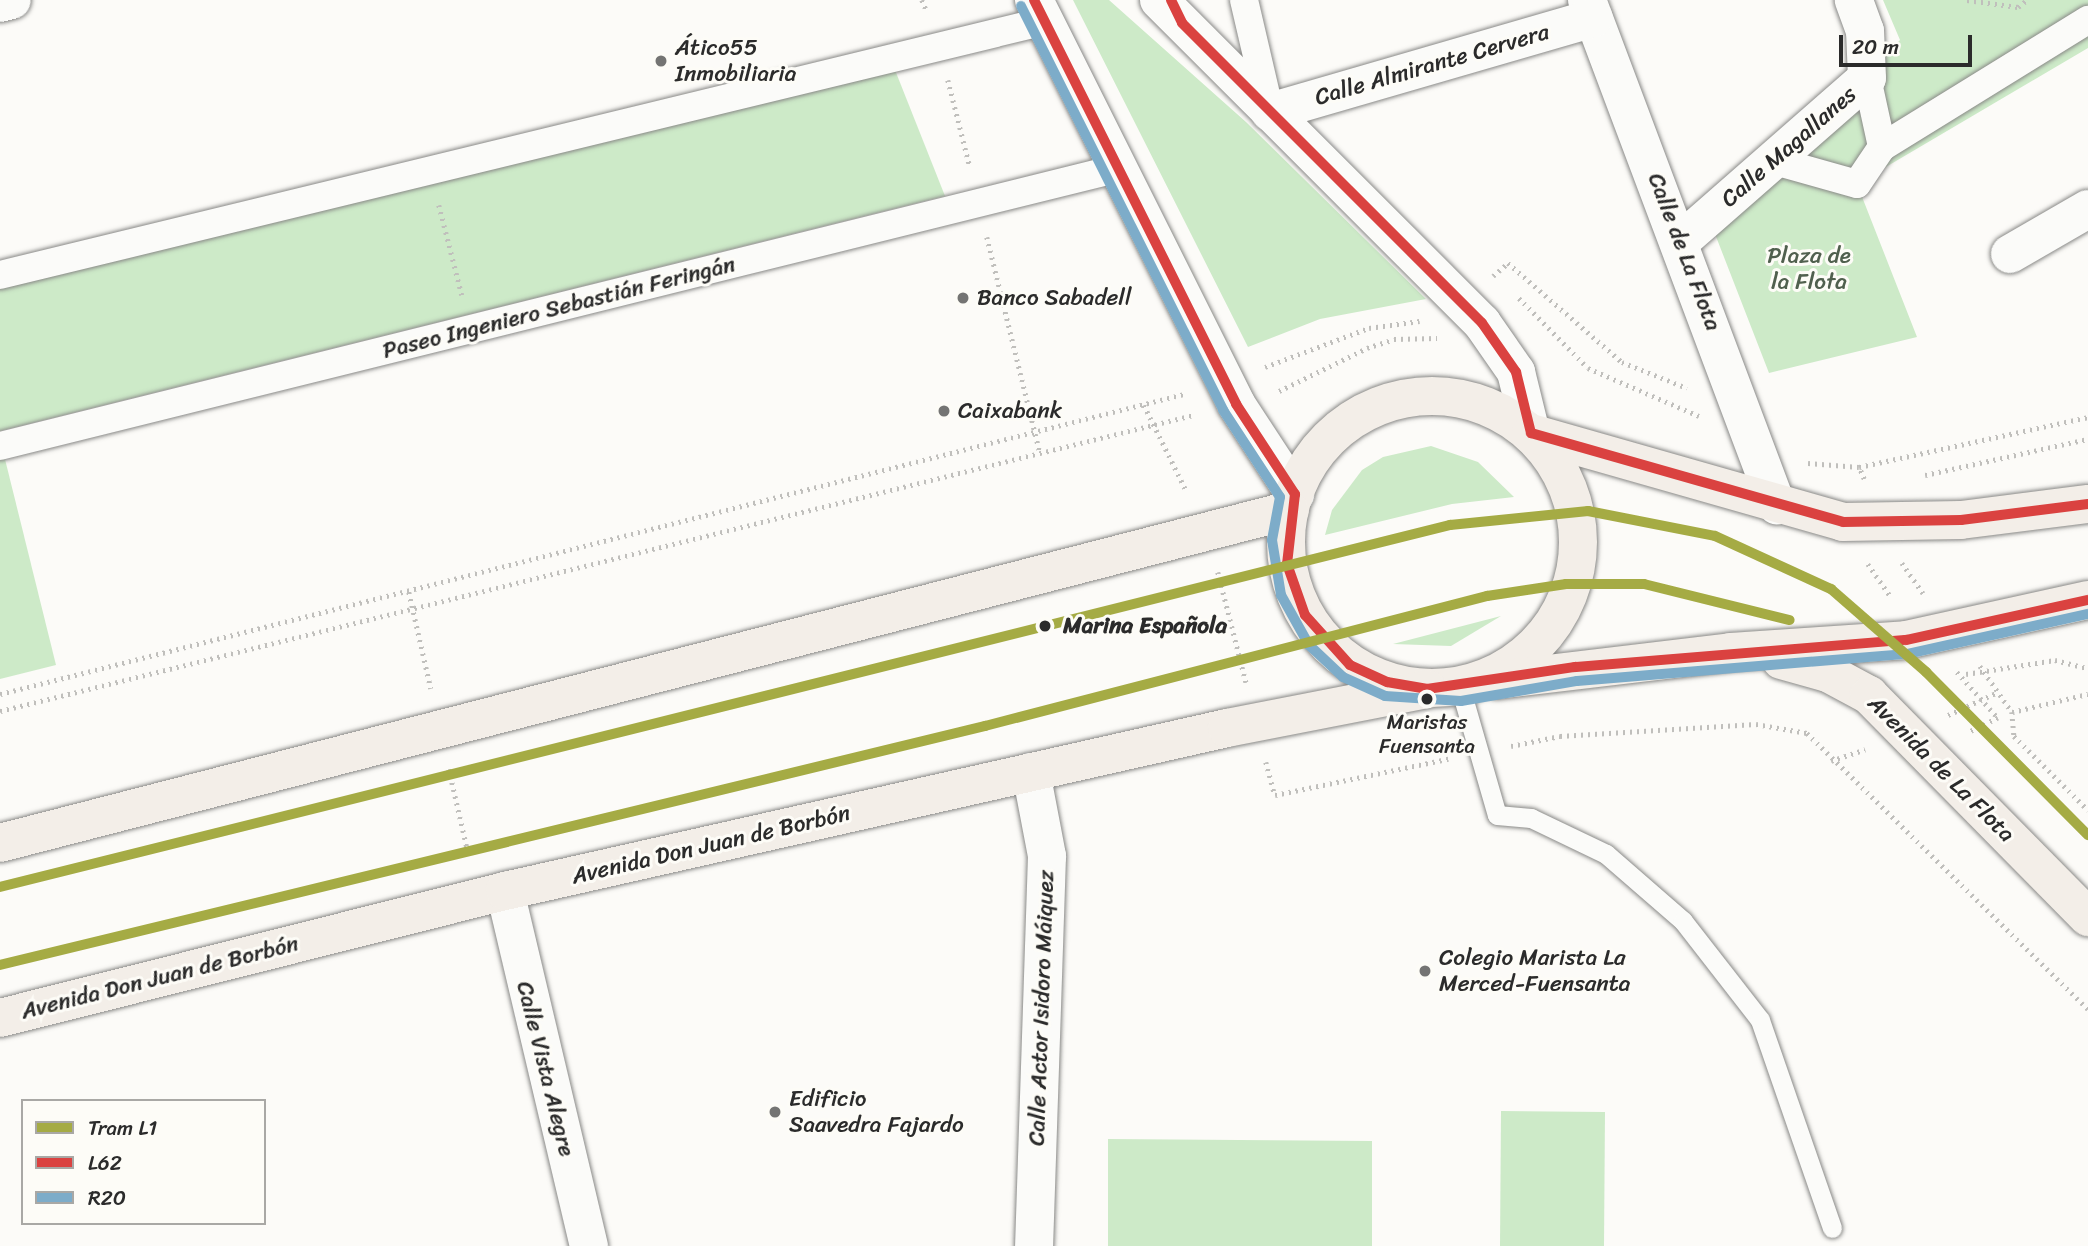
<!DOCTYPE html>
<meta charset="utf-8">
<style>
body{margin:0}
#map{position:relative;width:2088px;height:1246px;overflow:hidden;background:#fcfbf8;font-family:Sriracha,sans-serif}
div>[style]{position:absolute}
.green>*{inset:0;background:#cdeac8}
.path>*{height:4.5px;margin-top:-2.25px;transform-origin:0;background:repeating-linear-gradient(90deg,#c0bfbc 0 2px,transparent 0 7px)}
.roads{filter:drop-shadow(0 0 2px #898987) drop-shadow(0 0 2px #898987)}
.service>*{height:19px;margin:-9.5px;padding:0 9.5px;transform-origin:9.5px;border-radius:9.5px;background:#fbfbf9}
.pedestrian>*{height:28px;margin:-14px;padding:0 14px;transform-origin:14px;border-radius:14px;background:#fbfbf9}
.minor>*{height:38px;margin:-19px;padding:0 19px;transform-origin:19px;border-radius:19px;background:#fbfbf9}
.secondary>*{height:38px;margin:-19px;padding:0 19px;transform-origin:19px;border-radius:19px;background:#fbfbf9}
.primary>*{height:38px;margin:-19px;padding:0 19px;transform-origin:19px;border-radius:19px;background:#f3eee8}
.primary>.ring{margin:-19px;padding:0;box-sizing:content-box;background:none;border:38px solid #f3eee8;border-radius:50%}
.bus-1>*{height:10px;margin:-5px;padding:0 5px;transform-origin:5px;border-radius:5px;background:#da4240}
.bus-2>*{height:10px;margin:-5px;padding:0 5px;transform-origin:5px;border-radius:5px;background:#7dacc9}
.tram-1>*{height:10px;margin:-5px;padding:0 5px;transform-origin:5px;border-radius:5px;background:#a5ab44}
.dots>*{width:19px;height:19px;translate:-50% -50%;box-sizing:border-box;border:4px solid #fdfcf7;border-radius:50%}
span{translate:-50% -50%;white-space:nowrap;text-align:center;line-height:1.15;-webkit-text-stroke:6px #fdfcf7;paint-order:stroke}
.bus-label{font-size:21px;color:#2b2b2b}
.poi-label{font-size:23px;color:#2b2b2b}
.left{translate:0 -50%;text-align:left}
.street-label{font-size:23px;color:#2b2b2b}
.park-label{font-size:23px;color:#50604e}
.stop-label{font-size:23px;color:#2b2b2b;font-weight:700}
.legend{position:absolute;left:21px;top:1099px;width:245px;height:126px;box-sizing:border-box;background:#fdfcf7;border:2px solid #a9a8a5;margin:0;padding:9px 12px;list-style:none;font-size:21px;color:#2b2b2b}
.legend li{display:flex;align-items:center;gap:14px;height:35px}
.legend b{width:35px;border:2px solid #a9a8a5}
.scale{position:absolute;left:1839px;top:35px;width:133px;height:32px;box-sizing:border-box;border:4px solid #2b2b2b;border-top:0;padding-left:9px;font-size:21px;line-height:24px;white-space:nowrap;color:#2b2b2b;-webkit-text-stroke:5px #fdfcf7;paint-order:stroke}
</style>
<div id="map">
<div class="green">
<div style="clip-path:polygon(1073px 0,1109px 0,1246px 122px,1426px 299px,1320px 319px,1248px 347px)"></div>
<div style="clip-path:polygon(1883px 0,2088px 0,2088px 48px,1857px 184px,1917px 337px,1769px 373px,1715px 234px,1900px 40px)"></div>
<div style="clip-path:polygon(895px 70px,945px 196px,0 431px,0 285px)"></div>
<div style="clip-path:polygon(0 439px,56px 665px,0 679px)"></div>
<div style="clip-path:polygon(1431px 446px,1478px 462px,1514px 497px,1452px 504px,1325px 535px,1332px 510px,1362px 470px,1383px 457px)"></div>
<div style="clip-path:polygon(1501px 616px,1451px 646px,1393px 644px)"></div>
<div style="clip-path:polygon(1501px 1111px,1605px 1112px,1604px 1246px,1500px 1246px)"></div>
<div style="clip-path:polygon(1108px 1139px,1372px 1141px,1372px 1246px,1108px 1246px)"></div>
</div>
<div class="path">
<div style="left:922px;top:0;width:13px;rotate:67deg"></div>
<div style="left:1967px;top:0;width:51px;rotate:7.8deg"></div>
<div style="left:2018px;top:7px;width:11px;rotate:-38deg"></div>
<div style="left:948px;top:80px;width:90px;rotate:75.8deg"></div>
<div style="left:439px;top:205px;width:93px;rotate:75.7deg"></div>
<div style="left:987px;top:237px;width:222px;rotate:76.2deg"></div>
<div style="left:1493px;top:276px;width:20px;rotate:-41deg"></div>
<div style="left:1508px;top:263px;width:151px;rotate:41deg"></div>
<div style="left:1622px;top:362px;width:70px;rotate:21.8deg"></div>
<div style="left:1519px;top:298px;width:98px;rotate:45.4deg"></div>
<div style="left:1588px;top:368px;width:121px;rotate:23.4deg"></div>
<div style="left:1265px;top:367px;width:111px;rotate:-20.6deg"></div>
<div style="left:1369px;top:328px;width:51px;rotate:-7.8deg"></div>
<div style="left:1279px;top:391px;width:98px;rotate:-26deg"></div>
<div style="left:1367px;top:348px;width:28px;rotate:-18deg"></div>
<div style="left:1394px;top:339px;width:43px;rotate:-1.3deg"></div>
<div style="left:1144px;top:405px;width:97px;rotate:63.7deg"></div>
<div style="left:1808px;top:463px;width:51px;rotate:4.5deg"></div>
<div style="left:1925px;top:475px;width:167px;rotate:-12.5deg"></div>
<div style="left:1864px;top:479px;width:13px;rotate:-113deg"></div>
<div style="left:1859px;top:467px;width:234px;rotate:-12.3deg"></div>
<div style="left:1902px;top:563px;width:37px;rotate:55deg"></div>
<div style="left:1868px;top:564px;width:40px;rotate:55.1deg"></div>
<div style="left:1218px;top:572px;width:114px;rotate:75.7deg"></div>
<div style="left:409px;top:592px;width:99px;rotate:77.2deg"></div>
<div style="left:1980px;top:666px;width:56px;rotate:55.2deg"></div>
<div style="left:2012px;top:712px;width:24px;rotate:85deg"></div>
<div style="left:2014px;top:736px;width:105px;rotate:45deg"></div>
<div style="left:1957px;top:672px;width:62px;rotate:48.3deg"></div>
<div style="left:1998px;top:718px;width:34px;rotate:154deg"></div>
<div style="left:1966px;top:674px;width:90px;rotate:-8.9deg"></div>
<div style="left:2055px;top:660px;width:34px;rotate:14deg"></div>
<div style="left:0;top:694px;width:1221px;rotate:-14.22deg"></div>
<div style="left:0;top:711px;width:1229px;rotate:-13.93deg"></div>
<div style="left:2012px;top:712px;width:78px;rotate:-13.3deg"></div>
<div style="left:1948px;top:715px;width:55px;rotate:-24.7deg"></div>
<div style="left:1511px;top:746px;width:50px;rotate:-11.5deg"></div>
<div style="left:1560px;top:736px;width:196px;rotate:-3.5deg"></div>
<div style="left:1756px;top:724px;width:52px;rotate:10deg"></div>
<div style="left:1807px;top:733px;width:394px;rotate:44.5deg"></div>
<div style="left:1831px;top:761px;width:36px;rotate:-19deg"></div>
<div style="left:1266px;top:762px;width:34px;rotate:75deg"></div>
<div style="left:1275px;top:795px;width:177px;rotate:-11.8deg"></div>
<div style="left:449px;top:769px;width:89px;rotate:77.1deg"></div>
</div>
<div class="roads">
<div class="service">
<div style="left:1460px;top:687px;width:133px;rotate:73.9deg"></div>
<div style="left:1497px;top:815px;width:34px;rotate:5deg"></div>
<div style="left:1531px;top:818px;width:83px;rotate:25.6deg"></div>
<div style="left:1606px;top:854px;width:102px;rotate:41deg"></div>
<div style="left:1683px;top:921px;width:125px;rotate:52.1deg"></div>
<div style="left:1760px;top:1020px;width:220px;rotate:70.9deg"></div>
</div>
<div class="pedestrian">
<div style="left:1244px;top:0;width:115px;rotate:76.9deg"></div>
<div style="left:1867px;top:78px;width:71px;rotate:77.7deg"></div>
<div style="left:1882px;top:147px;width:242px;rotate:-31.7deg"></div>
<div style="left:1775px;top:161px;width:85px;rotate:15.7deg"></div>
<div style="left:1857px;top:184px;width:45px;rotate:-56deg"></div>
<div style="left:0;top:275px;width:1075px;rotate:-13.66deg"></div>
<div style="left:0;top:446px;width:1153px;rotate:-13.95deg"></div>
</div>
<div class="minor">
<div style="left:1587px;top:0;width:540px;rotate:69.42deg"></div>
<div style="left:0;top:3px;width:12px;rotate:-14deg"></div>
<div style="left:1270px;top:112px;width:337px;rotate:-16.2deg"></div>
<div style="left:1681px;top:241px;width:247px;rotate:-41.2deg"></div>
<div style="left:1867px;top:78px;width:47px;rotate:-92.4deg"></div>
<div style="left:1865px;top:31px;width:33px;rotate:-110deg"></div>
<div style="left:2010px;top:254px;width:90px;rotate:-30deg"></div>
<div style="left:1031px;top:772px;width:86px;rotate:79.2deg"></div>
<div style="left:1047px;top:856px;width:390px;rotate:91.9deg"></div>
<div style="left:505px;top:891px;width:365px;rotate:76.7deg"></div>
</div>
<div class="secondary">
<div style="left:1034px;top:0;width:452px;rotate:63.4deg"></div>
<div style="left:1236px;top:404px;width:108px;rotate:56.8deg"></div>
<div style="left:1159px;top:0;width:457px;rotate:45deg"></div>
<div style="left:1482px;top:323px;width:60px;rotate:55.2deg"></div>
<div style="left:1516px;top:372px;width:63px;rotate:76.2deg"></div>
</div>
<div class="primary">
<div class="ring" style="left:1286px;top:396px;width:254px;height:254px"></div>
<div style="left:1531px;top:433px;width:324px;rotate:15.9deg"></div>
<div style="left:1843px;top:522px;width:118px;rotate:-1deg"></div>
<div style="left:1961px;top:520px;width:128px;rotate:-7.2deg"></div>
<div style="left:1781px;top:660px;width:49px;rotate:15.5deg"></div>
<div style="left:1828px;top:673px;width:47px;rotate:28.2deg"></div>
<div style="left:1869px;top:695px;width:312px;rotate:45.4deg"></div>
<div style="left:1497px;top:680px;width:236px;rotate:-6.8deg"></div>
<div style="left:1731px;top:652px;width:175px;rotate:-3.9deg"></div>
<div style="left:1906px;top:640px;width:186px;rotate:-12.4deg"></div>
<div style="left:0;top:843px;width:1332px;rotate:-14.47deg"></div>
<div style="left:0;top:1018px;width:521px;rotate:-14.12deg"></div>
<div style="left:505px;top:891px;width:740px;rotate:-12.72deg"></div>
<div style="left:1227px;top:728px;width:204px;rotate:-11deg"></div>
</div>
</div>
<div class="bus-1">
<div style="left:1034px;top:0;width:452px;rotate:63.4deg"></div>
<div style="left:1236px;top:404px;width:108px;rotate:56.8deg"></div>
<div style="left:1171px;top:0;width:25px;rotate:64deg"></div>
<div style="left:1182px;top:23px;width:424px;rotate:45deg"></div>
<div style="left:1482px;top:323px;width:60px;rotate:55.2deg"></div>
<div style="left:1516px;top:372px;width:63px;rotate:76.2deg"></div>
<div style="left:1531px;top:433px;width:324px;rotate:15.9deg"></div>
<div style="left:1843px;top:522px;width:118px;rotate:-1deg"></div>
<div style="left:1961px;top:520px;width:128px;rotate:-7.2deg"></div>
<div style="left:1295px;top:494px;width:70px;rotate:96.5deg"></div>
<div style="left:1287px;top:564px;width:54px;rotate:70.6deg"></div>
<div style="left:1305px;top:615px;width:67px;rotate:48deg"></div>
<div style="left:1350px;top:665px;width:41px;rotate:24.7deg"></div>
<div style="left:1387px;top:682px;width:41px;rotate:9.9deg"></div>
<div style="left:1427px;top:689px;width:150px;rotate:-8.5deg"></div>
<div style="left:1575px;top:667px;width:332px;rotate:-4.7deg"></div>
<div style="left:1906px;top:640px;width:186px;rotate:-12.4deg"></div>
</div>
<div class="bus-2">
<div style="left:1021px;top:6px;width:452px;rotate:63.4deg"></div>
<div style="left:1223px;top:410px;width:104px;rotate:56.8deg"></div>
<div style="left:1280px;top:497px;width:44px;rotate:100.5deg"></div>
<div style="left:1272px;top:540px;width:56px;rotate:80.7deg"></div>
<div style="left:1281px;top:595px;width:57px;rotate:60.8deg"></div>
<div style="left:1309px;top:645px;width:47px;rotate:43.3deg"></div>
<div style="left:1343px;top:677px;width:46px;rotate:24.3deg"></div>
<div style="left:1385px;top:696px;width:76px;rotate:3.8deg"></div>
<div style="left:1461px;top:701px;width:118px;rotate:-9.8deg"></div>
<div style="left:1577px;top:681px;width:331px;rotate:-4.7deg"></div>
<div style="left:1907px;top:654px;width:185px;rotate:-12.5deg"></div>
</div>
<div class="tram-1">
<div style="left:0;top:887px;width:1495px;rotate:-14.02deg"></div>
<div style="left:1450px;top:525px;width:139px;rotate:-5.8deg"></div>
<div style="left:1588px;top:511px;width:129px;rotate:11.1deg"></div>
<div style="left:1715px;top:536px;width:128px;rotate:24.6deg"></div>
<div style="left:1831px;top:589px;width:126px;rotate:41.1deg"></div>
<div style="left:1926px;top:672px;width:230px;rotate:45.2deg"></div>
<div style="left:0;top:965px;width:1014px;rotate:-13.64deg"></div>
<div style="left:985px;top:726px;width:519px;rotate:-14.52deg"></div>
<div style="left:1487px;top:596px;width:80px;rotate:-8.6deg"></div>
<div style="left:1566px;top:584px;width:78px"></div>
<div style="left:1644px;top:584px;width:150px;rotate:13.9deg"></div>
</div>
<div class="dots">
<div style="left:661px;top:61px;background:#747473"></div>
<div style="left:963px;top:298px;background:#747473"></div>
<div style="left:944px;top:411px;background:#747473"></div>
<div style="left:1045px;top:626px;background:#2b2b2b"></div>
<div style="left:1427px;top:699px;background:#2b2b2b"></div>
<div style="left:1425px;top:971px;background:#747473"></div>
<div style="left:775px;top:1112px;background:#747473"></div>
</div>
<div class="bus-label">
<span style="left:1427px;top:734px">Maristas<br>Fuensanta</span>
</div>
<div class="poi-label">
<span class="left" style="left:675px;top:61px">Ático55<br>Inmobiliaria</span>
<span class="left" style="left:977px;top:298px">Banco Sabadell</span>
<span class="left" style="left:958px;top:411px">Caixabank</span>
<span class="left" style="left:1439px;top:971px">Colegio Marista La<br>Merced-Fuensanta</span>
<span class="left" style="left:789px;top:1112px">Edificio<br>Saavedra Fajardo</span>
</div>
<div class="street-label">
<span style="left:1432px;top:65px;rotate:-16deg">Calle Almirante Cervera</span>
<span style="left:1789px;top:147px;rotate:-41deg">Calle Magallanes</span>
<span style="left:1684px;top:252px;rotate:69deg">Calle de La Flota</span>
<span style="left:559px;top:308px;rotate:-14deg">Paseo Ingeniero Sebastián Feringán</span>
<span style="left:1941px;top:769px;rotate:45deg">Avenida de La Flota</span>
<span style="left:711px;top:845px;rotate:-13deg">Avenida Don Juan de Borbón</span>
<span style="left:160px;top:978px;rotate:-14deg">Avenida Don Juan de Borbón</span>
<span style="left:1042px;top:1008px;rotate:-88deg">Calle Actor Isidoro Máiquez</span>
<span style="left:545px;top:1069px;rotate:76deg">Calle Vista Alegre</span>
</div>
<div class="park-label">
<span style="left:1809px;top:269px">Plaza de<br>la Flota</span>
</div>
<div class="stop-label">
<span class="left" style="left:1063px;top:626px">Marina Española</span>
</div>
<ul class="legend">
<li><b style="height:9px;background:#a5ab44"></b>Tram L1</li>
<li><b style="height:9px;background:#da4240"></b>L62</li>
<li><b style="height:9px;background:#7dacc9"></b>R20</li>
</ul>
<div class="scale">20 m</div>
</div>
